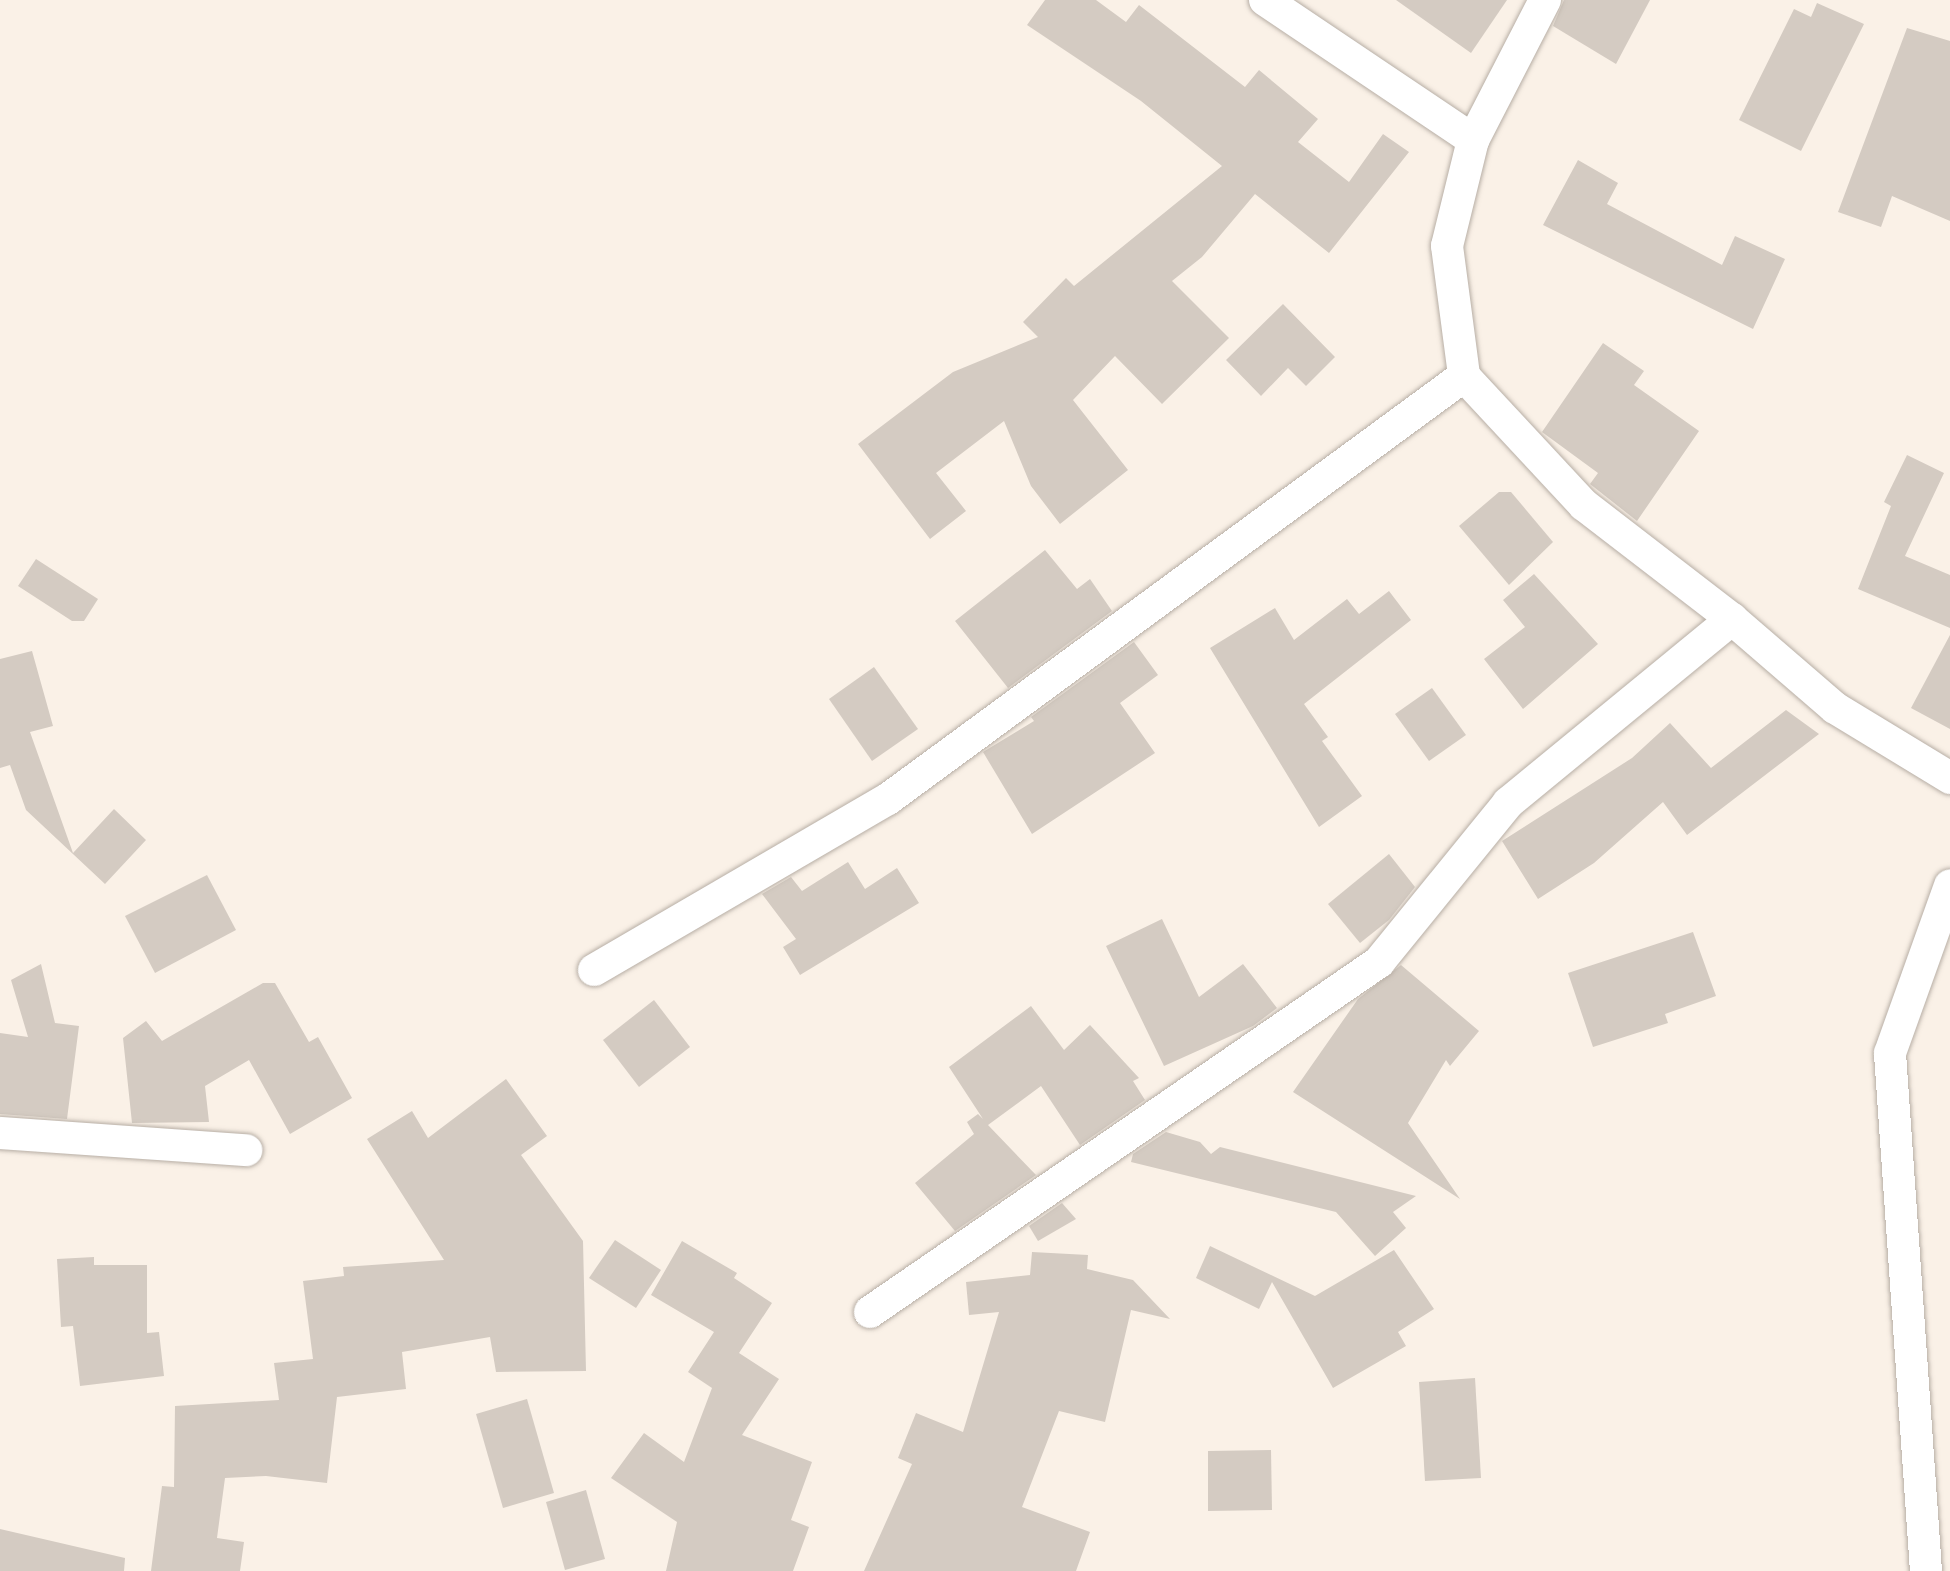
<!DOCTYPE html>
<style>
body{margin:0}
#map{position:relative;width:1950px;height:1571px;overflow:hidden;background:#faf1e7;font-family:"Asap Condensed",sans-serif}
div>[style]{position:absolute}
.building>*{inset:0;background:#d4cbc2}
.roads{filter:drop-shadow(0 0 2px #b7aea5) drop-shadow(0 0 2px #b7aea5)}
.minor>*{height:32px;margin:-16px;padding:0 16px;transform-origin:16px;border-radius:16px;background:#fff}
span{translate:-50% -50%;white-space:nowrap;text-align:center;line-height:1.15;-webkit-text-stroke:6px #fff;paint-order:stroke}
</style>
<div id="map">
<div class="building">
<div style="clip-path:polygon(1045px 0,1096px 0,1126px 22px,1139px 5px,1245px 87px,1259px 70px,1318px 119px,1298px 142px,1349px 182px,1383px 134px,1409px 152px,1329px 253px,1255px 194px,1202px 257px,1172px 281px,1229px 338px,1162px 404px,1115px 356px,1073px 400px,1128px 470px,1060px 524px,1031px 486px,1004px 421px,936px 473px,966px 511px,930px 539px,858px 444px,953px 372px,1038px 337px,1023px 322px,1066px 278px,1074px 286px,1222px 166px,1141px 101px,1027px 25px)"></div>
<div style="clip-path:polygon(1396px 0,1507px 0,1471px 53px)"></div>
<div style="clip-path:polygon(1564px 0,1650px 0,1616px 64px,1553px 26px)"></div>
<div style="clip-path:polygon(1817px 3px,1864px 24px,1801px 151px,1739px 120px,1794px 9px,1811px 17px)"></div>
<div style="clip-path:polygon(1907px 28px,1950px 41px,1950px 221px,1892px 196px,1881px 227px,1838px 212px)"></div>
<div style="clip-path:polygon(1578px 160px,1618px 183px,1607px 204px,1722px 265px,1735px 236px,1785px 259px,1753px 329px,1543px 225px)"></div>
<div style="clip-path:polygon(1283px 304px,1335px 357px,1306px 386px,1288px 368px,1261px 396px,1226px 360px)"></div>
<div style="clip-path:polygon(1603px 343px,1644px 371px,1634px 385px,1699px 431px,1637px 521px,1590px 484px,1598px 473px,1542px 432px)"></div>
<div style="clip-path:polygon(1907px 455px,1944px 473px,1905px 556px,1950px 575px,1950px 628px,1858px 589px,1891px 506px,1884px 502px)"></div>
<div style="clip-path:polygon(1499px 492px,1511px 492px,1553px 542px,1509px 585px,1459px 526px)"></div>
<div style="clip-path:polygon(1045px 550px,1077px 589px,1090px 579px,1112px 611px,1008px 688px,955px 621px)"></div>
<div style="clip-path:polygon(36px 559px,98px 599px,84px 621px,72px 621px,18px 586px)"></div>
<div style="clip-path:polygon(1534px 574px,1598px 644px,1523px 709px,1484px 659px,1525px 627px,1503px 600px)"></div>
<div style="clip-path:polygon(1389px 591px,1411px 620px,1304px 704px,1328px 737px,1322px 741px,1362px 796px,1319px 827px,1210px 648px,1275px 608px,1294px 640px,1347px 599px,1359px 614px)"></div>
<div style="clip-path:polygon(1950px 635px,1950px 729px,1911px 708px)"></div>
<div style="clip-path:polygon(1134px 642px,1158px 675px,1120px 703px,1155px 753px,1032px 834px,983px 752px,1034px 721px,1031px 717px)"></div>
<div style="clip-path:polygon(32px 651px,53px 726px,30px 732px,73px 853px,114px 809px,146px 840px,105px 884px,26px 810px,10px 765px,0 768px,0 659px)"></div>
<div style="clip-path:polygon(874px 667px,918px 729px,872px 761px,829px 699px)"></div>
<div style="clip-path:polygon(1432px 688px,1466px 735px,1429px 761px,1395px 714px)"></div>
<div style="clip-path:polygon(1786px 710px,1819px 734px,1687px 835px,1663px 802px,1594px 863px,1538px 899px,1502px 841px,1632px 758px,1670px 723px,1711px 768px)"></div>
<div style="clip-path:polygon(1389px 854px,1415px 887px,1389px 920px,1360px 943px,1328px 904px)"></div>
<div style="clip-path:polygon(848px 862px,865px 889px,897px 868px,919px 903px,800px 975px,783px 947px,796px 939px,762px 894px,791px 877px,802px 891px)"></div>
<div style="clip-path:polygon(207px 875px,236px 930px,155px 973px,125px 916px)"></div>
<div style="clip-path:polygon(1162px 919px,1199px 997px,1243px 964px,1277px 1008px,1253px 1026px,1164px 1066px,1106px 946px)"></div>
<div style="clip-path:polygon(1693px 932px,1716px 996px,1665px 1014px,1668px 1023px,1593px 1047px,1568px 973px)"></div>
<div style="clip-path:polygon(41px 964px,55px 1023px,79px 1026px,67px 1119px,0 1114px,0 1033px,28px 1037px,11px 980px)"></div>
<div style="clip-path:polygon(1401px 965px,1479px 1031px,1450px 1066px,1446px 1060px,1408px 1123px,1460px 1199px,1293px 1092px,1358px 999px)"></div>
<div style="clip-path:polygon(263px 983px,275px 983px,309px 1042px,318px 1037px,352px 1098px,290px 1134px,249px 1060px,205px 1086px,209px 1122px,132px 1123px,123px 1038px,146px 1021px,162px 1041px)"></div>
<div style="clip-path:polygon(654px 1000px,690px 1047px,639px 1087px,603px 1040px)"></div>
<div style="clip-path:polygon(1031px 1006px,1064px 1050px,1090px 1025px,1139px 1078px,1133px 1081px,1145px 1100px,1080px 1145px,1041px 1086px,988px 1125px,1036px 1175px,955px 1231px,915px 1183px,974px 1134px,967px 1122px,978px 1114px,983px 1119px,949px 1067px)"></div>
<div style="clip-path:polygon(506px 1079px,547px 1136px,521px 1155px,583px 1241px,586px 1371px,496px 1372px,490px 1337px,402px 1352px,406px 1389px,337px 1397px,327px 1483px,266px 1476px,225px 1478px,217px 1538px,244px 1542px,240px 1571px,151px 1571px,162px 1486px,174px 1487px,175px 1406px,279px 1400px,274px 1363px,313px 1359px,303px 1281px,344px 1276px,343px 1267px,444px 1260px,367px 1139px,412px 1111px,428px 1138px)"></div>
<div style="clip-path:polygon(1166px 1132px,1200px 1142px,1211px 1154px,1220px 1147px,1416px 1196px,1393px 1212px,1406px 1228px,1375px 1256px,1336px 1212px,1131px 1162px,1133px 1154px)"></div>
<div style="clip-path:polygon(1062px 1203px,1076px 1219px,1038px 1241px,1029px 1226px)"></div>
<div style="clip-path:polygon(615px 1240px,661px 1270px,636px 1308px,589px 1278px)"></div>
<div style="clip-path:polygon(682px 1241px,737px 1273px,734px 1278px,772px 1303px,739px 1353px,779px 1379px,742px 1435px,812px 1462px,791px 1520px,809px 1527px,793px 1571px,666px 1571px,677px 1522px,611px 1478px,644px 1433px,684px 1462px,712px 1388px,688px 1372px,714px 1332px,651px 1295px)"></div>
<div style="clip-path:polygon(1210px 1246px,1315px 1296px,1394px 1250px,1434px 1309px,1398px 1332px,1406px 1346px,1333px 1388px,1272px 1282px,1259px 1309px,1196px 1278px)"></div>
<div style="clip-path:polygon(1032px 1252px,1088px 1255px,1087px 1269px,1133px 1280px,1170px 1319px,1131px 1310px,1105px 1422px,1059px 1411px,1022px 1507px,1090px 1532px,1076px 1571px,864px 1571px,912px 1464px,898px 1458px,916px 1413px,963px 1432px,999px 1312px,969px 1315px,966px 1282px,1030px 1275px)"></div>
<div style="clip-path:polygon(94px 1257px,94px 1265px,147px 1265px,147px 1333px,159px 1332px,164px 1376px,80px 1386px,73px 1326px,61px 1327px,57px 1259px)"></div>
<div style="clip-path:polygon(1475px 1378px,1481px 1478px,1425px 1481px,1419px 1382px)"></div>
<div style="clip-path:polygon(527px 1399px,554px 1493px,503px 1508px,476px 1414px)"></div>
<div style="clip-path:polygon(1271px 1450px,1272px 1510px,1208px 1511px,1208px 1451px)"></div>
<div style="clip-path:polygon(586px 1490px,605px 1559px,565px 1570px,546px 1502px)"></div>
<div style="clip-path:polygon(0 1529px,125px 1558px,124px 1571px,0 1571px)"></div>
</div>
<div class="roads">
<div class="minor">
<div style="left:1265px;top:0;width:251px;rotate:33.9deg"></div>
<div style="left:1545px;top:0;width:157px;rotate:117.2deg"></div>
<div style="left:1473px;top:140px;width:109px;rotate:103.8deg"></div>
<div style="left:1447px;top:246px;width:131px;rotate:82.5deg"></div>
<div style="left:1464px;top:376px;width:176px;rotate:47.1deg"></div>
<div style="left:1584px;top:505px;width:187px;rotate:37.6deg"></div>
<div style="left:1732px;top:619px;width:136px;rotate:40.8deg"></div>
<div style="left:1835px;top:708px;width:135px;rotate:31.3deg"></div>
<div style="left:594px;top:970px;width:340px;rotate:-30.2deg"></div>
<div style="left:888px;top:799px;width:715px;rotate:-36.29deg"></div>
<div style="left:0;top:1133px;width:247px;rotate:4deg"></div>
<div style="left:870px;top:1312px;width:618px;rotate:-34.51deg"></div>
<div style="left:1379px;top:962px;width:205px;rotate:-50.9deg"></div>
<div style="left:1508px;top:803px;width:290px;rotate:-39.4deg"></div>
<div style="left:1926px;top:1571px;width:519px;rotate:-93.98deg"></div>
<div style="left:1890px;top:1053px;width:178px;rotate:-70.3deg"></div>
</div>
</div>
</div>
